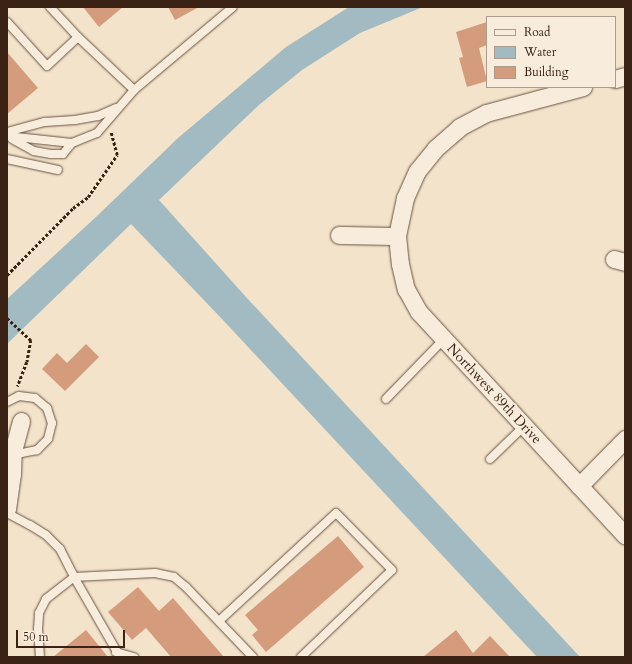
<!DOCTYPE html>
<style>
body{margin:0}
#map{position:relative;width:632px;height:664px;overflow:hidden;background:#f4e3cb;font-family:Cardo,serif}
div>[style]{position:absolute}
.water>*{inset:0;background:#a2bbc3}
.building>*{inset:0;background:#d59b7d}
.path>*{height:2.5px;margin-top:-1.25px;transform-origin:0;background:repeating-linear-gradient(90deg,#3a2315 0 3px,transparent 0 5px)}
.roads{filter:drop-shadow(0 0 1px #685342) drop-shadow(0 0 1px #685342)}
.service>*{height:8px;margin:-4px;padding:0 4px;transform-origin:4px;border-radius:4px;background:#f8eddd}
.minor>*{height:17px;margin:-8.5px;padding:0 8.5px;transform-origin:8.5px;border-radius:8.5px;background:#f8eddd}
span{translate:-50% -50%;white-space:nowrap;text-align:center;line-height:1.15;-webkit-text-stroke:4px #f8eddd;paint-order:stroke}
.street-label{font-size:14px;color:#3a2315}
.frame{position:absolute;inset:0;border:8px solid #3a2315;pointer-events:none}
.legend{position:absolute;left:486px;top:16px;width:130px;height:72px;box-sizing:border-box;background:#f8eddd;border:1px solid #ac9c8d;margin:0;padding:5px 7px;list-style:none;font-size:12px;color:#3a2315}
.legend li{display:flex;align-items:center;gap:8px;height:20px}
.legend b{width:20px;border:1px solid #ac9c8d}
.scale{position:absolute;left:16px;top:630px;width:109px;height:18px;box-sizing:border-box;border:2px solid #3a2315;border-top:0;padding-left:5px;font-size:12px;line-height:14px;white-space:nowrap;color:#3a2315;-webkit-text-stroke:3px #f8eddd;paint-order:stroke}
</style>
<div id="map">
<div class="water">
<div style="clip-path:polygon(349px 7px,423px 7px,360px 33px,302px 70px,259px 105px,159px 200px,246px 297px,580px 657px,537px 657px,222px 319px,131px 224px,7px 344px,7px 299px,97px 216px,178px 138px,286px 47px)"></div>
</div>
<div class="building">
<div style="clip-path:polygon(83px 7px,123px 7px,99px 27px)"></div>
<div style="clip-path:polygon(168px 7px,199px 7px,175px 20px)"></div>
<div style="clip-path:polygon(487px 22px,487px 45px,479px 48px,487px 81px,467px 87px,459px 58px,463px 57px,456px 32px)"></div>
<div style="clip-path:polygon(7px 52px,38px 88px,7px 114px)"></div>
<div style="clip-path:polygon(86px 344px,99px 357px,65px 391px,42px 369px,57px 353px,67px 363px)"></div>
<div style="clip-path:polygon(338px 536px,364px 567px,266px 652px,252px 635px,258px 630px,245px 615px)"></div>
<div style="clip-path:polygon(138px 587px,159px 611px,173px 598px,224px 657px,171px 657px,146px 628px,132px 640px,108px 612px)"></div>
<div style="clip-path:polygon(86px 630px,108px 657px,53px 657px)"></div>
<div style="clip-path:polygon(456px 630px,473px 653px,490px 636px,510px 657px,423px 657px)"></div>
</div>
<div class="path">
<div style="left:7px;top:275px;width:94px;rotate:-45.4deg"></div>
<div style="left:73px;top:208px;width:19px;rotate:-36deg"></div>
<div style="left:88px;top:197px;width:51px;rotate:-55.4deg"></div>
<div style="left:117px;top:155px;width:24px;rotate:-105deg"></div>
<div style="left:7px;top:318px;width:33px;rotate:43deg"></div>
<div style="left:31px;top:340px;width:22px;rotate:100deg"></div>
<div style="left:27px;top:362px;width:26px;rotate:111deg"></div>
</div>
<div class="roads">
<div class="service">
<div style="left:50px;top:7px;width:41px;rotate:47deg"></div>
<div style="left:78px;top:37px;width:77px;rotate:43.4deg"></div>
<div style="left:7px;top:22px;width:59px;rotate:47.7deg"></div>
<div style="left:47px;top:66px;width:42px;rotate:-43.1deg"></div>
<div style="left:7px;top:132px;width:39px;rotate:-15deg"></div>
<div style="left:45px;top:122px;width:30px;rotate:-4deg"></div>
<div style="left:75px;top:120px;width:23px;rotate:-10deg"></div>
<div style="left:98px;top:116px;width:20px;rotate:-24deg"></div>
<div style="left:7px;top:136px;width:65px;rotate:6.1deg"></div>
<div style="left:72px;top:143px;width:27px;rotate:-22deg"></div>
<div style="left:97px;top:133px;width:57px;rotate:-49.3deg"></div>
<div style="left:134px;top:90px;width:129px;rotate:-40deg"></div>
<div style="left:12px;top:139px;width:25px;rotate:29deg"></div>
<div style="left:34px;top:151px;width:17px;rotate:10deg"></div>
<div style="left:51px;top:154px;width:12px"></div>
<div style="left:63px;top:154px;width:14px;rotate:-51deg"></div>
<div style="left:7px;top:159px;width:52px;rotate:12.2deg"></div>
<div style="left:386px;top:399px;width:83px;rotate:-46deg"></div>
<div style="left:7px;top:402px;width:13px;rotate:-27deg"></div>
<div style="left:19px;top:396px;width:16px;rotate:7deg"></div>
<div style="left:35px;top:398px;width:16px;rotate:40deg"></div>
<div style="left:47px;top:408px;width:16px;rotate:72deg"></div>
<div style="left:52px;top:423px;width:16px;rotate:104deg"></div>
<div style="left:48px;top:439px;width:16px;rotate:135deg"></div>
<div style="left:37px;top:450px;width:16px;rotate:169deg"></div>
<div style="left:21px;top:453px;width:11px;rotate:-158deg"></div>
<div style="left:490px;top:459px;width:47px;rotate:-44.1deg"></div>
<div style="left:7px;top:513px;width:26px;rotate:28deg"></div>
<div style="left:30px;top:525px;width:19px;rotate:32deg"></div>
<div style="left:46px;top:535px;width:20px;rotate:45deg"></div>
<div style="left:60px;top:549px;width:31px;rotate:63deg"></div>
<div style="left:74px;top:577px;width:81px;rotate:-2.8deg"></div>
<div style="left:155px;top:573px;width:19px;rotate:12deg"></div>
<div style="left:174px;top:577px;width:16px;rotate:40deg"></div>
<div style="left:186px;top:587px;width:97px;rotate:46.3deg"></div>
<div style="left:219px;top:621px;width:159px;rotate:-42.7deg"></div>
<div style="left:336px;top:513px;width:80px;rotate:45.5deg"></div>
<div style="left:392px;top:570px;width:126px;rotate:136.3deg"></div>
<div style="left:116px;top:652px;width:19px;rotate:16deg"></div>
<div style="left:40px;top:657px;width:28px;rotate:-94deg"></div>
<div style="left:38px;top:629px;width:16px;rotate:-86deg"></div>
<div style="left:39px;top:613px;width:16px;rotate:-63deg"></div>
<div style="left:46px;top:599px;width:36px;rotate:-38deg"></div>
<div style="left:74px;top:577px;width:92px;rotate:60.1deg"></div>
</div>
<div class="minor">
<div style="left:615px;top:79px;width:10px;rotate:-17deg"></div>
<div style="left:583px;top:87px;width:100px;rotate:165deg"></div>
<div style="left:486px;top:113px;width:30px;rotate:152deg"></div>
<div style="left:460px;top:127px;width:33px;rotate:139deg"></div>
<div style="left:435px;top:149px;width:28px;rotate:129deg"></div>
<div style="left:417px;top:171px;width:30px;rotate:114deg"></div>
<div style="left:405px;top:198px;width:39px;rotate:102deg"></div>
<div style="left:397px;top:236px;width:28px;rotate:84deg"></div>
<div style="left:400px;top:264px;width:26px;rotate:77deg"></div>
<div style="left:406px;top:289px;width:26px;rotate:61deg"></div>
<div style="left:419px;top:312px;width:304px;rotate:47.3deg"></div>
<div style="left:339px;top:235px;width:58px;rotate:1deg"></div>
<div style="left:614px;top:259px;width:11px;rotate:15deg"></div>
<div style="left:579px;top:486px;width:66px;rotate:-45.6deg"></div>
<div style="left:7px;top:509px;width:35px;rotate:-82deg"></div>
<div style="left:12px;top:474px;width:23px;rotate:-88deg"></div>
<div style="left:13px;top:451px;width:31px;rotate:-75deg"></div>
</div>
</div>
<div class="street-label">
<span style="left:494px;top:394px;rotate:47deg">Northwest 89th Drive</span>
</div>
<div class="frame"></div>
<ul class="legend">
<li><b style="height:5px;background:#f8eddd"></b>Road</li>
<li><b style="height:11px;background:#a2bbc3"></b>Water</li>
<li><b style="height:11px;background:#d59b7d"></b>Building</li>
</ul>
<div class="scale">50 m</div>
</div>
